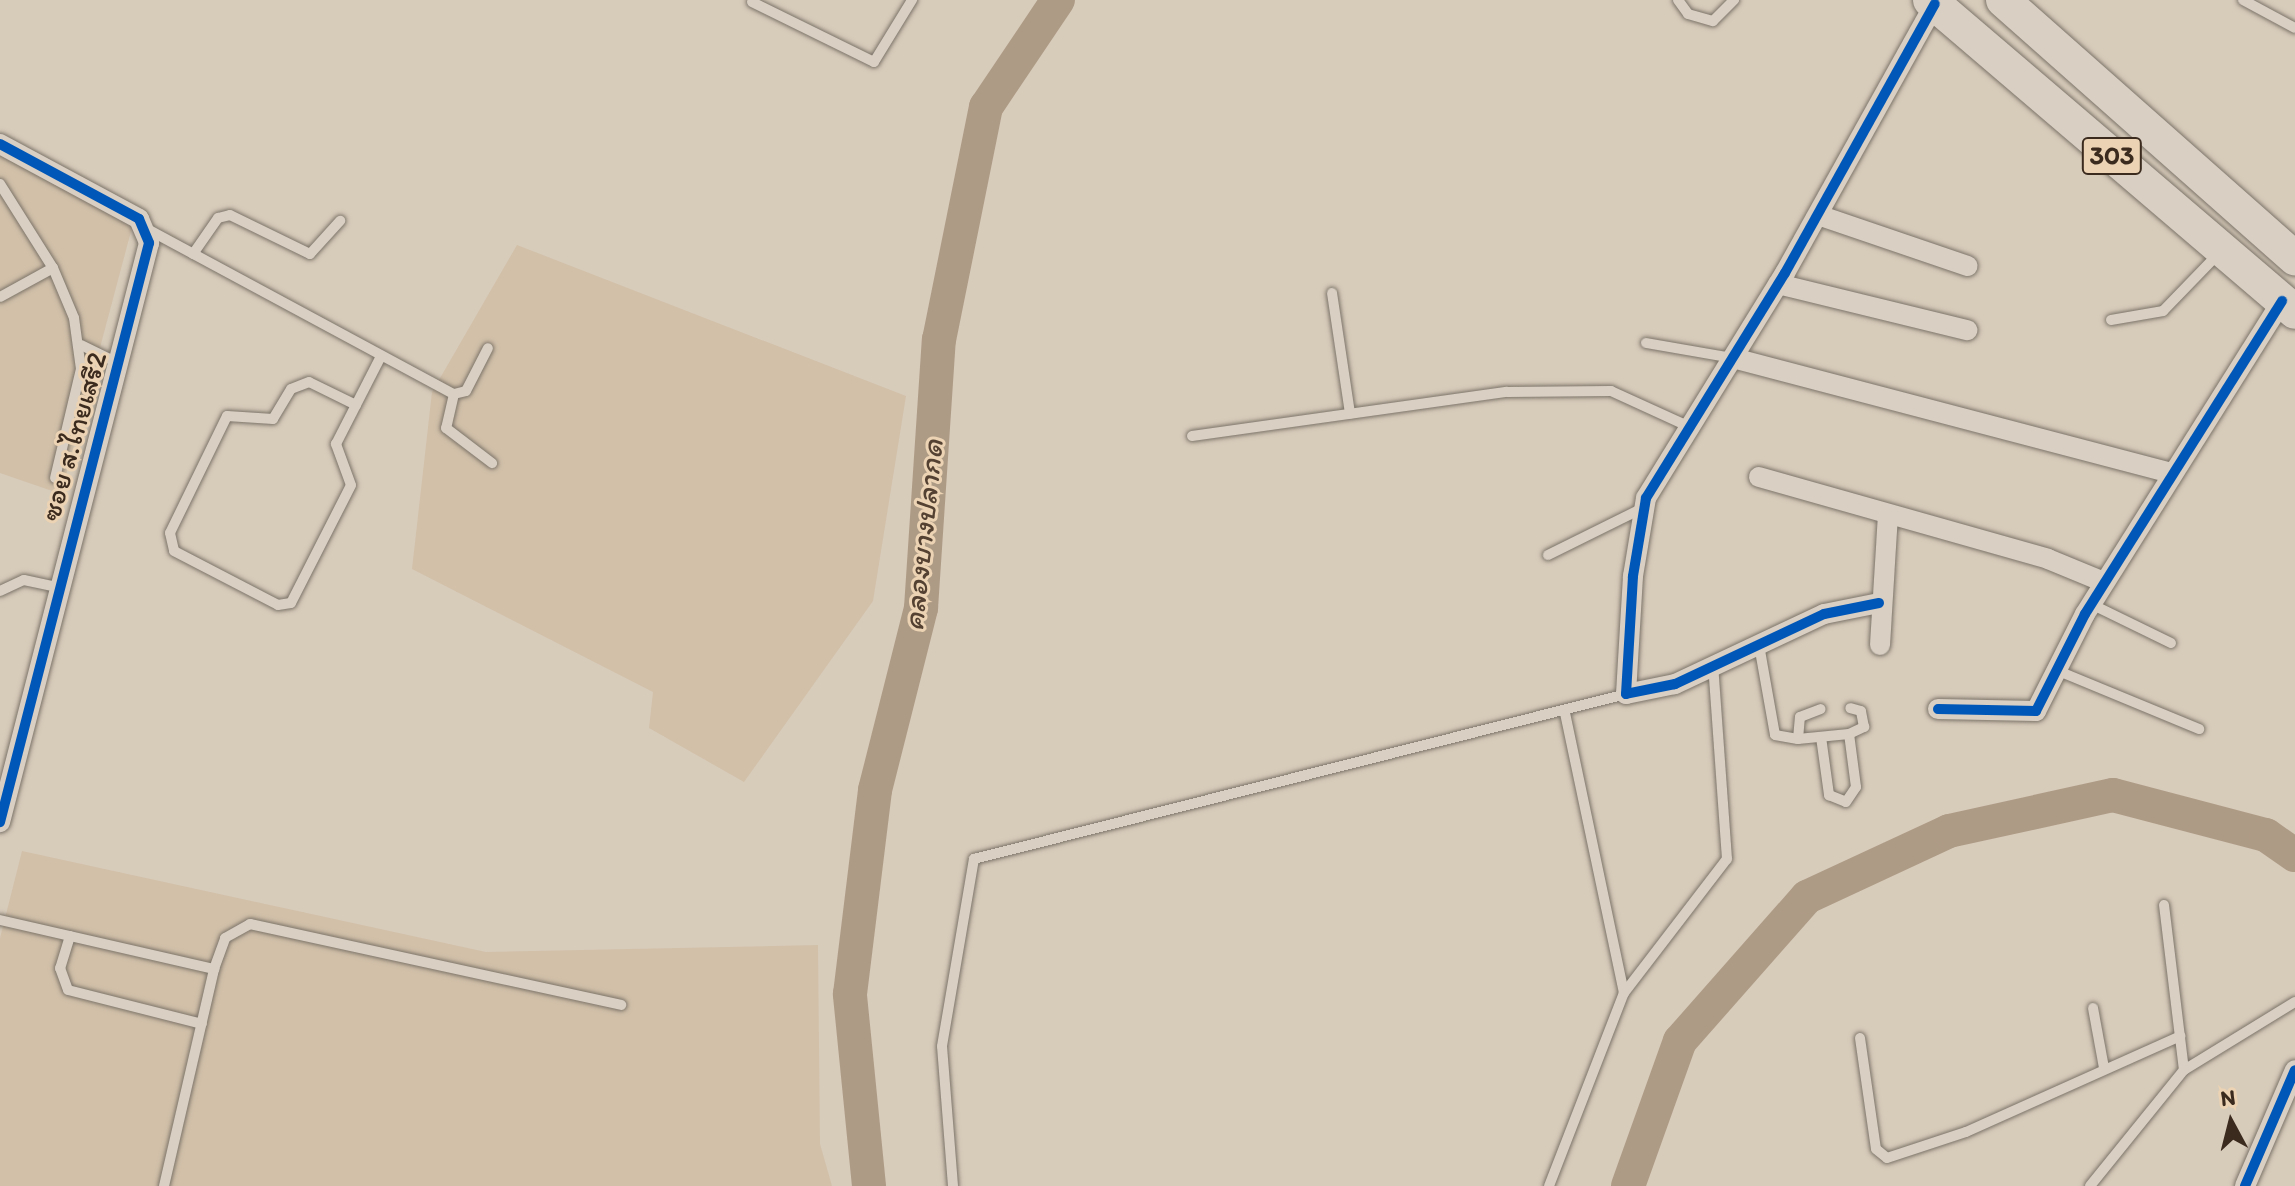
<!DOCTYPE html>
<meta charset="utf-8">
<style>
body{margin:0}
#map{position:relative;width:2295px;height:1186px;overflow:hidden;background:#d7cbba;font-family:Itim,"Playpen Sans Thai",sans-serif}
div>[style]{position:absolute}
.built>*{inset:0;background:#d2c0a9}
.river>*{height:34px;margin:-17px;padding:0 17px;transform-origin:17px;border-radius:17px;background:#ae9b86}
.roads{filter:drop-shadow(0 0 2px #7c7469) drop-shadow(0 0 2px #7c7469)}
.lane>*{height:10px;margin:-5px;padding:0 5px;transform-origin:5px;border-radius:5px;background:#d9cfc3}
.street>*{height:20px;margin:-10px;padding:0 10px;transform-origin:10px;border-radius:10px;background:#d9cfc3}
.primary>*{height:34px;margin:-17px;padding:0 17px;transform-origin:17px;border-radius:17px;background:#d9cfc3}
.cycleway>*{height:10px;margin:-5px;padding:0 5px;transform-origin:5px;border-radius:5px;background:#0057b8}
span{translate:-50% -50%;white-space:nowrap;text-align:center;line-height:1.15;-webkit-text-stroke:6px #ebd3b3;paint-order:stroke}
.shield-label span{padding:2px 6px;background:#ebd3b3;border:2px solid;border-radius:6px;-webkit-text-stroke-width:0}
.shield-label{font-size:26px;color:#3b2a1e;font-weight:700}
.street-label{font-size:28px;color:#3b2a1e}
.water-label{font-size:30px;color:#544132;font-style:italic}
.north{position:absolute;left:2191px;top:1082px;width:80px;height:80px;-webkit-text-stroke:6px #ebd3b3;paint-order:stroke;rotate:353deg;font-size:22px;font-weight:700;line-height:32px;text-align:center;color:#3b2a1e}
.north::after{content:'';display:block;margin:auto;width:28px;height:36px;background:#3b2a1e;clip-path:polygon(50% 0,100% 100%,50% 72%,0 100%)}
</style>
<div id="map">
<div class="built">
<div style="clip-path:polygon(0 150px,134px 220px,61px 494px,0 473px)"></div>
<div style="clip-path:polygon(517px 245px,906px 396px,873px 601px,744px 782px,649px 728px,653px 692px,412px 569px,432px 392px)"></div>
<div style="clip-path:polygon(22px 851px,486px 952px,818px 945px,820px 1144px,832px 1186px,0 1186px,0 938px)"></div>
</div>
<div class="river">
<div style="left:869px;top:1186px;width:193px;rotate:-95.7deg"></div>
<div style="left:850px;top:994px;width:206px;rotate:-83deg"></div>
<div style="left:875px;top:790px;width:188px;rotate:-75.8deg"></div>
<div style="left:921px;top:608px;width:269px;rotate:-86.2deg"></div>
<div style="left:939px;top:340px;width:238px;rotate:-78.6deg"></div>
<div style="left:986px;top:107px;width:129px;rotate:-56.1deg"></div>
<div style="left:1628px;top:1186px;width:154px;rotate:-70.3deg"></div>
<div style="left:1680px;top:1041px;width:192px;rotate:-48.6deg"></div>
<div style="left:1807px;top:897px;width:157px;rotate:-24.9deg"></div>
<div style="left:1949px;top:831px;width:168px;rotate:-12.4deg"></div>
<div style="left:2113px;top:795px;width:158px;rotate:14.7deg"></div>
<div style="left:2266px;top:835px;width:35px;rotate:35deg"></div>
</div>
<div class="roads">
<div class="lane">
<div style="left:1678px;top:0;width:17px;rotate:54deg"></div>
<div style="left:1688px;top:14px;width:26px;rotate:16deg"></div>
<div style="left:1713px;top:21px;width:30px;rotate:-45deg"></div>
<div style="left:2243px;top:0;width:59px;rotate:28.3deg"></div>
<div style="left:752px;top:2px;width:136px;rotate:26.2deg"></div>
<div style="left:874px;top:62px;width:73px;rotate:-58.5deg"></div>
<div style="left:0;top:184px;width:99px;rotate:57.8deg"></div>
<div style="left:53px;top:268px;width:60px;rotate:151.3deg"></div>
<div style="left:149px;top:230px;width:346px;rotate:28.3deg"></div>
<div style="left:454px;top:394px;width:12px;rotate:-14deg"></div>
<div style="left:466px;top:391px;width:48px;rotate:-62.9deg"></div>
<div style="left:193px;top:254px;width:44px;rotate:-55.2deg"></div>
<div style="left:218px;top:218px;width:12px;rotate:-14deg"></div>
<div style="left:230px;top:215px;width:89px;rotate:26deg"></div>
<div style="left:310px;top:254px;width:45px;rotate:-47.7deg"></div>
<div style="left:53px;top:268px;width:54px;rotate:67.2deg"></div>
<div style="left:74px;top:318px;width:51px;rotate:82.2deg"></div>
<div style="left:81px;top:369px;width:112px;rotate:103.4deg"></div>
<div style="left:1332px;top:293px;width:122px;rotate:81.5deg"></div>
<div style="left:2111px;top:320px;width:53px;rotate:-9.8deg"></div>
<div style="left:2163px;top:311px;width:79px;rotate:-46deg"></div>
<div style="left:1646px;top:343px;width:88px;rotate:9.8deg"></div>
<div style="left:81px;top:345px;width:41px;rotate:25.9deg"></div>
<div style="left:454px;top:394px;width:35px;rotate:103deg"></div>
<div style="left:446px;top:428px;width:58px;rotate:37.3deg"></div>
<div style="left:356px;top:405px;width:52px;rotate:-153.9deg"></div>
<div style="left:309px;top:382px;width:19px;rotate:159deg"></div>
<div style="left:291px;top:389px;width:35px;rotate:121deg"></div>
<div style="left:273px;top:419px;width:46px;rotate:-176.3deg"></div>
<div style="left:227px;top:416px;width:130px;rotate:116deg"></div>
<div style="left:170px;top:533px;width:18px;rotate:77deg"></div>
<div style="left:174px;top:551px;width:117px;rotate:27.4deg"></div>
<div style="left:278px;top:605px;width:13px;rotate:-9deg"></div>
<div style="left:291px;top:603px;width:132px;rotate:-63deg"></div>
<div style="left:351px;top:485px;width:44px;rotate:-110.1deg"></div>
<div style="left:336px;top:444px;width:99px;rotate:-62.9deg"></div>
<div style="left:1192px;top:436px;width:318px;rotate:-8deg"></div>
<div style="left:1507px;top:392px;width:104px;rotate:-0.6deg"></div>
<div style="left:1611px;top:391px;width:87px;rotate:24.5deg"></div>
<div style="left:1548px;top:555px;width:106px;rotate:-26.3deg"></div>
<div style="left:0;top:591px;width:26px;rotate:-25deg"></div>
<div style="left:24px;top:580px;width:33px;rotate:12deg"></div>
<div style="left:2091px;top:604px;width:89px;rotate:26deg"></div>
<div style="left:1759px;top:645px;width:91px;rotate:79.9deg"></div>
<div style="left:1775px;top:735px;width:23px;rotate:10deg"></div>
<div style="left:1798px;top:739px;width:22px;rotate:-85deg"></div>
<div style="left:1800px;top:717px;width:22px;rotate:-21deg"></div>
<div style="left:2056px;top:670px;width:155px;rotate:22.4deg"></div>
<div style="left:1821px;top:737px;width:59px;rotate:82.1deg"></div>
<div style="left:1829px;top:795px;width:18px;rotate:22deg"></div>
<div style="left:1846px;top:802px;width:18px;rotate:-56deg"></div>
<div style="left:1856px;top:787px;width:53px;rotate:-97.5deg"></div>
<div style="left:1849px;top:734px;width:17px;rotate:-25deg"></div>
<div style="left:1864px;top:727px;width:16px;rotate:-101deg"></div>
<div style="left:1861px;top:711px;width:11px;rotate:-165deg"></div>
<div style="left:1798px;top:739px;width:51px;rotate:-5.6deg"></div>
<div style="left:2164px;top:905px;width:166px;rotate:83.1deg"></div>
<div style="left:2184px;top:1070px;width:130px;rotate:-31.5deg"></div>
<div style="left:0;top:920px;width:220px;rotate:12.9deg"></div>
<div style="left:214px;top:969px;width:33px;rotate:-70deg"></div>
<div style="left:225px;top:938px;width:29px;rotate:-29deg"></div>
<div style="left:250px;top:924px;width:380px;rotate:12.3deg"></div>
<div style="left:70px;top:936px;width:34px;rotate:107deg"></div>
<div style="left:60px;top:968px;width:23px;rotate:70deg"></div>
<div style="left:68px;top:990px;width:138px;rotate:14.2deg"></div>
<div style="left:1624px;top:993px;width:169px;rotate:-52.5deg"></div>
<div style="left:1727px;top:859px;width:194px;rotate:-94.1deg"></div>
<div style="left:2093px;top:1008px;width:61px;rotate:79.6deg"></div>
<div style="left:1860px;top:1038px;width:112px;rotate:81.8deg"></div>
<div style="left:1876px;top:1149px;width:14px;rotate:39deg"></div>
<div style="left:1887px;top:1158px;width:83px;rotate:-18.2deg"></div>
<div style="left:1966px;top:1132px;width:235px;rotate:-24.1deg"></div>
<div style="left:164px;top:1186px;width:223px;rotate:-77deg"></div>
<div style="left:953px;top:1186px;width:140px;rotate:-94.5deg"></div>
<div style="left:942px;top:1046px;width:190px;rotate:-80.3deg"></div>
<div style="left:974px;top:859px;width:673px;rotate:-14.2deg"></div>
<div style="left:1549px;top:1186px;width:207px;rotate:-68.8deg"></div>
<div style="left:1624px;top:993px;width:285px;rotate:-101.9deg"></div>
<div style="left:2090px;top:1186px;width:149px;rotate:-51deg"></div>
</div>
<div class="street">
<div style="left:0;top:144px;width:158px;rotate:28.3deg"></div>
<div style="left:139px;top:219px;width:26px;rotate:67deg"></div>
<div style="left:149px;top:243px;width:598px;rotate:104.43deg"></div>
<div style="left:1818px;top:215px;width:158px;rotate:18.8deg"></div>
<div style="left:1778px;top:284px;width:195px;rotate:13.7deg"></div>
<div style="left:1733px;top:358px;width:453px;rotate:14.7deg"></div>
<div style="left:1759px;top:477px;width:300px;rotate:15.8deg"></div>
<div style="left:2048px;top:559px;width:61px;rotate:22.3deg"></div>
<div style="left:1879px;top:603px;width:56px;rotate:168.7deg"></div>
<div style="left:1824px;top:614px;width:165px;rotate:154.8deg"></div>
<div style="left:1675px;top:684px;width:50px;rotate:168.5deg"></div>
<div style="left:1626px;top:694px;width:118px;rotate:-86.6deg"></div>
<div style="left:1633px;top:576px;width:79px;rotate:-80.5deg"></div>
<div style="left:1646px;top:498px;width:264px;rotate:-58.3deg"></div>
<div style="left:1785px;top:273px;width:308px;rotate:-60.9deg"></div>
<div style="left:1880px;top:645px;width:130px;rotate:-86.5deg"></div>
<div style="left:1938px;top:709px;width:98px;rotate:1.2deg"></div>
<div style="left:2036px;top:711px;width:109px;rotate:-63.2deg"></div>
<div style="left:2085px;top:614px;width:370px;rotate:-57.8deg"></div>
<div style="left:2245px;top:1186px;width:126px;rotate:-66.7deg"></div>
</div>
<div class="primary">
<div style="left:1930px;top:0;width:480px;rotate:40.5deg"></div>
<div style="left:2003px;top:0;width:390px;rotate:41.5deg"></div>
</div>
</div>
<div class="cycleway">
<div style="left:0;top:144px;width:158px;rotate:28.3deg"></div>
<div style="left:139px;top:219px;width:26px;rotate:67deg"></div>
<div style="left:149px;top:243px;width:598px;rotate:104.43deg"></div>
<div style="left:1879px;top:603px;width:56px;rotate:168.7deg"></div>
<div style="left:1824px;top:614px;width:165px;rotate:154.8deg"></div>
<div style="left:1675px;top:684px;width:50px;rotate:168.5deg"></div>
<div style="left:1626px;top:694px;width:118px;rotate:-86.6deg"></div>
<div style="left:1633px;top:576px;width:79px;rotate:-80.5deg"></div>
<div style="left:1646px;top:498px;width:264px;rotate:-58.3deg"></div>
<div style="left:1785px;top:273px;width:308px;rotate:-60.9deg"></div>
<div style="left:1938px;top:709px;width:98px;rotate:1.2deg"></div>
<div style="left:2036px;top:711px;width:109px;rotate:-63.2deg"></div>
<div style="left:2085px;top:614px;width:370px;rotate:-57.8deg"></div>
<div style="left:2245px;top:1186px;width:126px;rotate:-66.7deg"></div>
</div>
<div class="shield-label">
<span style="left:2112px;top:156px">303</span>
</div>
<div class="street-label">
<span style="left:73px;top:436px;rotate:-74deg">ซอย ส.ไทยเสรี2</span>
</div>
<div class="water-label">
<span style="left:923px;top:535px;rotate:-84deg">คลองบางปลากด</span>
</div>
<div class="north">N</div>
</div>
